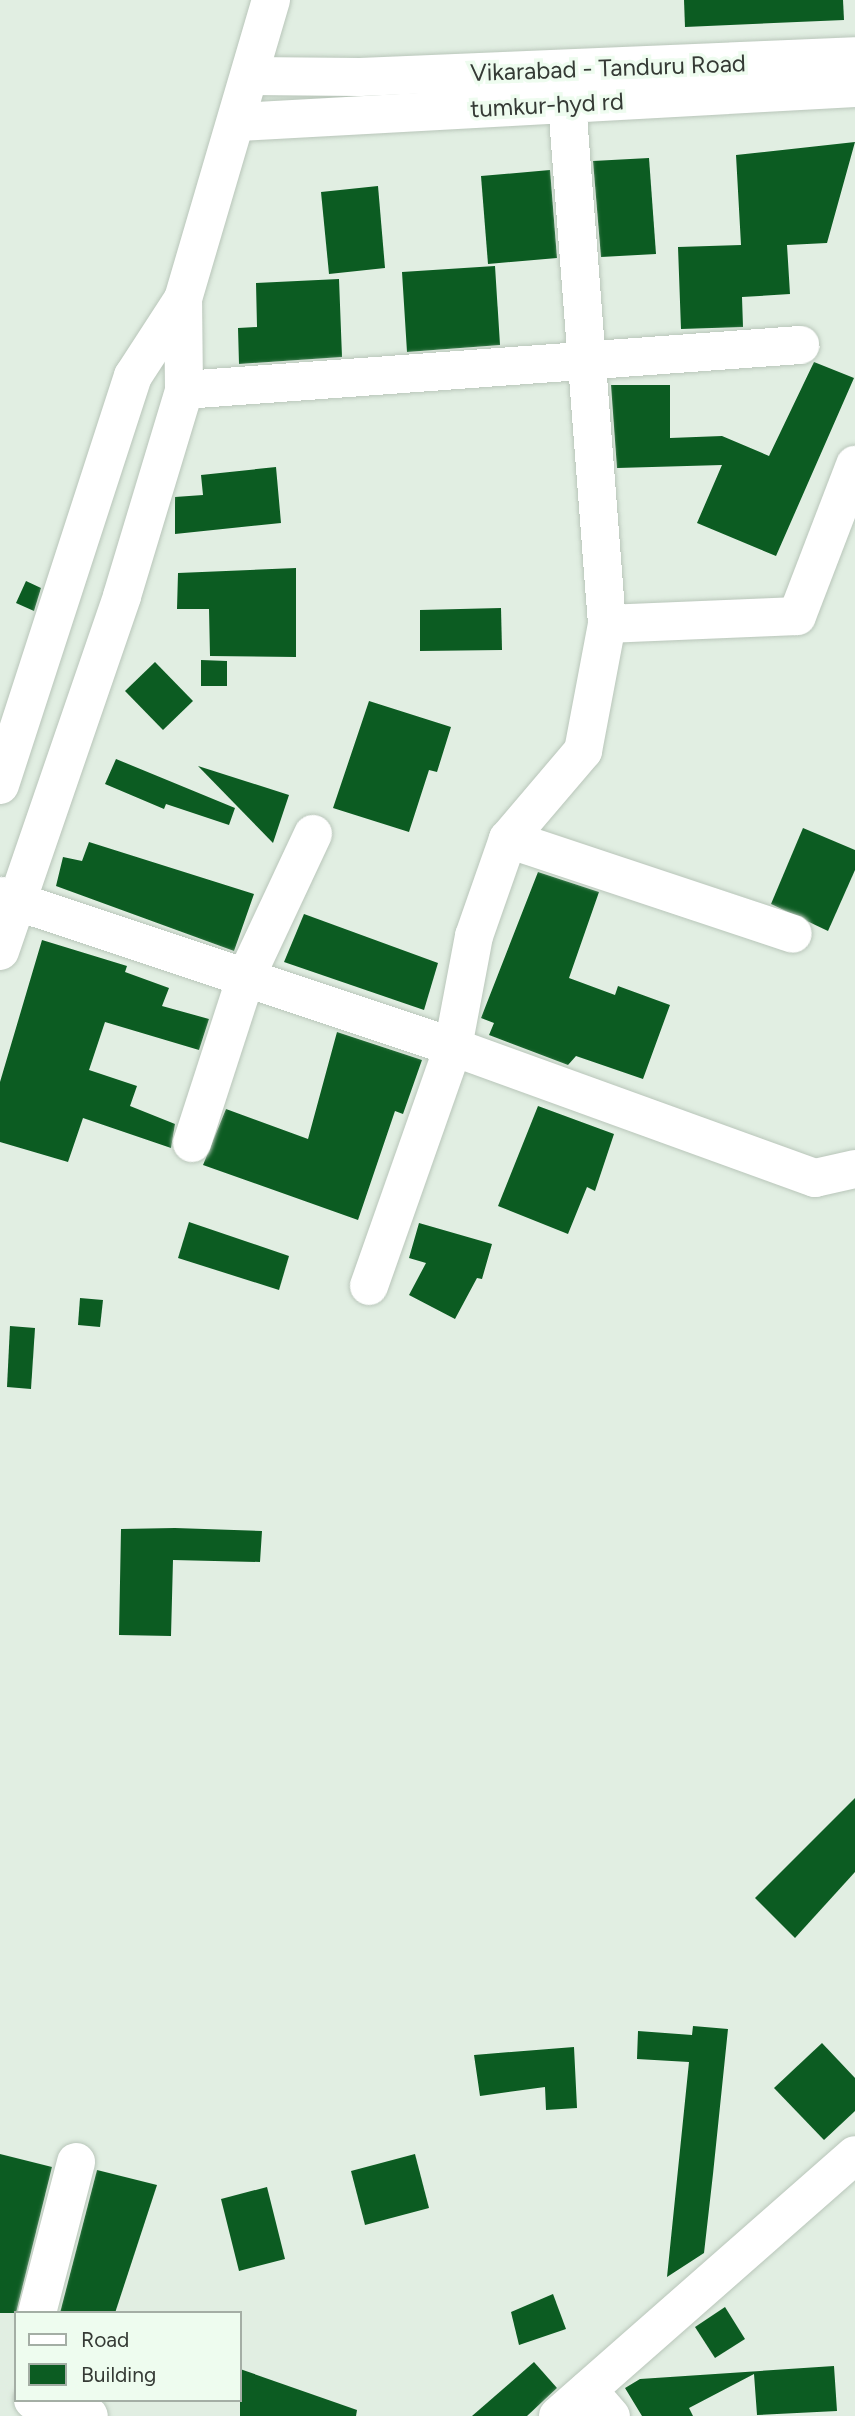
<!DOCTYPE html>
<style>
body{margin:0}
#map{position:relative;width:855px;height:2416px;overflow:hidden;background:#e1eee2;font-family:Figtree,sans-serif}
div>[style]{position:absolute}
.building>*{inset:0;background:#0c5c22}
.roads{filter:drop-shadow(0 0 2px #b9c6ba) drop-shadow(0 0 2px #b9c6ba)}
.minor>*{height:38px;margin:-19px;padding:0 19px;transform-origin:19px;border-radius:19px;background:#fff}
.major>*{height:38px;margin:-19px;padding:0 19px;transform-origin:19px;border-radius:19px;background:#fff}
span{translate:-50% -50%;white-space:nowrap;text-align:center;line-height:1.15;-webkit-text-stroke:7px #eefcef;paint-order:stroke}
.street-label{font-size:24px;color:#353a35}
.legend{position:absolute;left:14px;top:2311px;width:228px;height:91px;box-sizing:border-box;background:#eefcef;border:2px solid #a4aea5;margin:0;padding:9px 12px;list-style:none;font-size:21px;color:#353a35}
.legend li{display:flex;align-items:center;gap:14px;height:35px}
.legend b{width:35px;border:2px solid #a4aea5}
</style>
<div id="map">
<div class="building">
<div style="clip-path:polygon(684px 0,843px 0,844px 20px,685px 27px)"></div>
<div style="clip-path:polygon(855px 142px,827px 243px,787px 245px,790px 294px,742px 297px,743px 327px,681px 329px,678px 247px,741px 245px,736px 155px)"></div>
<div style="clip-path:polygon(649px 158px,656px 254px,601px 257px,593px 161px)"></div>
<div style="clip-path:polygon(550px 170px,557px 258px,488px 264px,481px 176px)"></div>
<div style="clip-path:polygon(378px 186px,385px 268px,329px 274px,321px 192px)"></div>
<div style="clip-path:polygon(495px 266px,500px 345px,407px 352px,402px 272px)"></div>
<div style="clip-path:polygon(339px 279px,342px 357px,239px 364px,238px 328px,257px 327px,256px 283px)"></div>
<div style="clip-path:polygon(814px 362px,854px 378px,776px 556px,697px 523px,722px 465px,617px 468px,611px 385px,670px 385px,670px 438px,722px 436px,769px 456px)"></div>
<div style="clip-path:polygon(276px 467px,281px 523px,175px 534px,175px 497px,203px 495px,201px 475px)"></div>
<div style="clip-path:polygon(296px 568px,296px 657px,210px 656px,209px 609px,177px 609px,178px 573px)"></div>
<div style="clip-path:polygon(26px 581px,41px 588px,34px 611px,16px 603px)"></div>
<div style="clip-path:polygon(501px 608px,502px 650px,420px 651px,420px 610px)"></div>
<div style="clip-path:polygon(201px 660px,227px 661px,227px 686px,201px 686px)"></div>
<div style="clip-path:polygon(155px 662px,193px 701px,163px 730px,125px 691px)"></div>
<div style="clip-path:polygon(369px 701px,451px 727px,437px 772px,429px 770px,409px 832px,333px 808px)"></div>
<div style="clip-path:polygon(116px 759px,235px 808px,229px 825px,166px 804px,164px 809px,105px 784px)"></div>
<div style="clip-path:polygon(198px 766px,289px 795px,273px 843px)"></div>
<div style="clip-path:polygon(803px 828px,855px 850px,855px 870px,828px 931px,771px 904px)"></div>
<div style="clip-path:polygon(89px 842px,254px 894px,234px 951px,56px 886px,63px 857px,82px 861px)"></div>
<div style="clip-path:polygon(538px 872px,599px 892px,569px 978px,615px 995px,618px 986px,670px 1005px,643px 1079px,576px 1056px,568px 1065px,489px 1035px,494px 1023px,481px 1018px)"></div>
<div style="clip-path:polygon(304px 914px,438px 963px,424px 1010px,284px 962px)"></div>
<div style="clip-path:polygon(42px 940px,127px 966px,125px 972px,169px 988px,162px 1006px,209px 1019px,199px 1050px,105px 1022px,89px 1070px,137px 1086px,130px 1106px,175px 1124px,171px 1148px,83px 1118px,68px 1162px,0 1142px,0 1082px)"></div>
<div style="clip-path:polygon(337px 1032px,422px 1060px,403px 1114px,395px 1111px,358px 1220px,203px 1165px,226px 1109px,308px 1139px)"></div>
<div style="clip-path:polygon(538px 1106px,614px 1134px,595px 1191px,587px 1187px,568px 1234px,498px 1206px)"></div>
<div style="clip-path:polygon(189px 1222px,289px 1256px,279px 1290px,178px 1258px)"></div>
<div style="clip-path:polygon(419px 1223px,492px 1244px,482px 1279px,477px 1278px,455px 1319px,409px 1295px,426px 1263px,409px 1258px)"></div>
<div style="clip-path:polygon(80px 1298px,103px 1300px,100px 1327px,78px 1325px)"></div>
<div style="clip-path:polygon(10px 1326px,35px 1328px,31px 1389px,7px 1387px)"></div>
<div style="clip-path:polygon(175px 1528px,262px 1531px,260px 1562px,173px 1560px,171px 1636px,119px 1635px,121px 1529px)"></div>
<div style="clip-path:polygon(855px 1798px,855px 1872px,795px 1938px,755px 1898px)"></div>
<div style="clip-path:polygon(693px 2026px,728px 2029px,713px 2174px,704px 2253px,667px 2277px,689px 2062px,637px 2059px,638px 2031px,692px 2035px)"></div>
<div style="clip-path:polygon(822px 2043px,855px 2078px,855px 2111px,824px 2140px,774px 2088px)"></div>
<div style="clip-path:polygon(574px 2047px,577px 2108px,546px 2110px,545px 2087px,480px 2096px,474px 2055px)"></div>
<div style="clip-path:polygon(0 2154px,52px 2167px,16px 2313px,0 2313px)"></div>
<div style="clip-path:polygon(415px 2154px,429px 2208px,365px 2225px,351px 2171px)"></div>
<div style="clip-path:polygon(97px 2170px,157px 2185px,115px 2313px,60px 2313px)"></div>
<div style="clip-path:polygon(267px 2187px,285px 2259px,239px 2271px,221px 2199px)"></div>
<div style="clip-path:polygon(553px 2294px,566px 2329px,519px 2345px,511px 2312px)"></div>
<div style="clip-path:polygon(725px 2307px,745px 2339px,715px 2358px,695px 2327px)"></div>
<div style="clip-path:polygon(534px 2362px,557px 2388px,527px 2416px,472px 2416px)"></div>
<div style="clip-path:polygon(834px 2366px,837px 2411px,757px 2415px,754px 2374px,689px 2408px,693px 2416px,642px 2416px,625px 2388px,640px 2379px)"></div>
<div style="clip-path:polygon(240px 2369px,357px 2410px,356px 2416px,240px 2416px)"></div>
</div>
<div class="roads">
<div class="minor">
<div style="left:567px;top:103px;width:523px;rotate:85.61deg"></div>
<div style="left:184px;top:390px;width:618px;rotate:-4.18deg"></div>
<div style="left:508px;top:839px;width:116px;rotate:-49.6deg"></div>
<div style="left:583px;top:751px;width:129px;rotate:-79.3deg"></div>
<div style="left:607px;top:624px;width:190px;rotate:-2.4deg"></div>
<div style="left:797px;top:616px;width:162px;rotate:-69deg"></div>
<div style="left:0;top:896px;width:478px;rotate:18.4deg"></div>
<div style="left:453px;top:1047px;width:385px;rotate:19.9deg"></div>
<div style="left:815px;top:1178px;width:41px;rotate:-12.7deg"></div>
<div style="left:192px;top:1143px;width:175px;rotate:-72deg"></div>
<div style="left:246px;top:977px;width:158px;rotate:-64.9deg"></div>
<div style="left:369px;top:1286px;width:253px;rotate:-70.6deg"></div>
<div style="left:453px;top:1047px;width:113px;rotate:-79.3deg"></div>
<div style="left:474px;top:936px;width:103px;rotate:-70.7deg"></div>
<div style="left:508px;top:839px;width:300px;rotate:18.4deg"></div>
<div style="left:37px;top:2313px;width:156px;rotate:-75.5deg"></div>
<div style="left:588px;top:2390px;width:35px;rotate:49deg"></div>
<div style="left:33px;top:2400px;width:58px;rotate:15.9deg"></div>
<div style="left:558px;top:2416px;width:395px;rotate:-41.3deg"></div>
</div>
<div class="major">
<div style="left:251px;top:76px;width:109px;rotate:0.5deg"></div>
<div style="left:360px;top:77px;width:495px;rotate:-2.4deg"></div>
<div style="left:239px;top:122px;width:617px;rotate:-3.16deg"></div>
<div style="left:0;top:785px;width:430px;rotate:-72deg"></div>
<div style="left:133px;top:376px;width:92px;rotate:-57deg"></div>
<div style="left:183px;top:299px;width:312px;rotate:-73.6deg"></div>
<div style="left:0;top:951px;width:375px;rotate:-71deg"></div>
<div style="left:122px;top:596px;width:215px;rotate:-73.2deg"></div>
<div style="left:184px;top:390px;width:91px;rotate:-90.6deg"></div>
</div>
</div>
<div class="street-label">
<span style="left:608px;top:68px;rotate:-2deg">Vikarabad - Tanduru Road</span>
<span style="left:547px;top:105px;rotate:-3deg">tumkur-hyd rd</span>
</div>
<ul class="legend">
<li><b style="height:9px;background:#fff"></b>Road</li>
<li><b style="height:19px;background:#0c5c22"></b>Building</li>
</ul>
</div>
